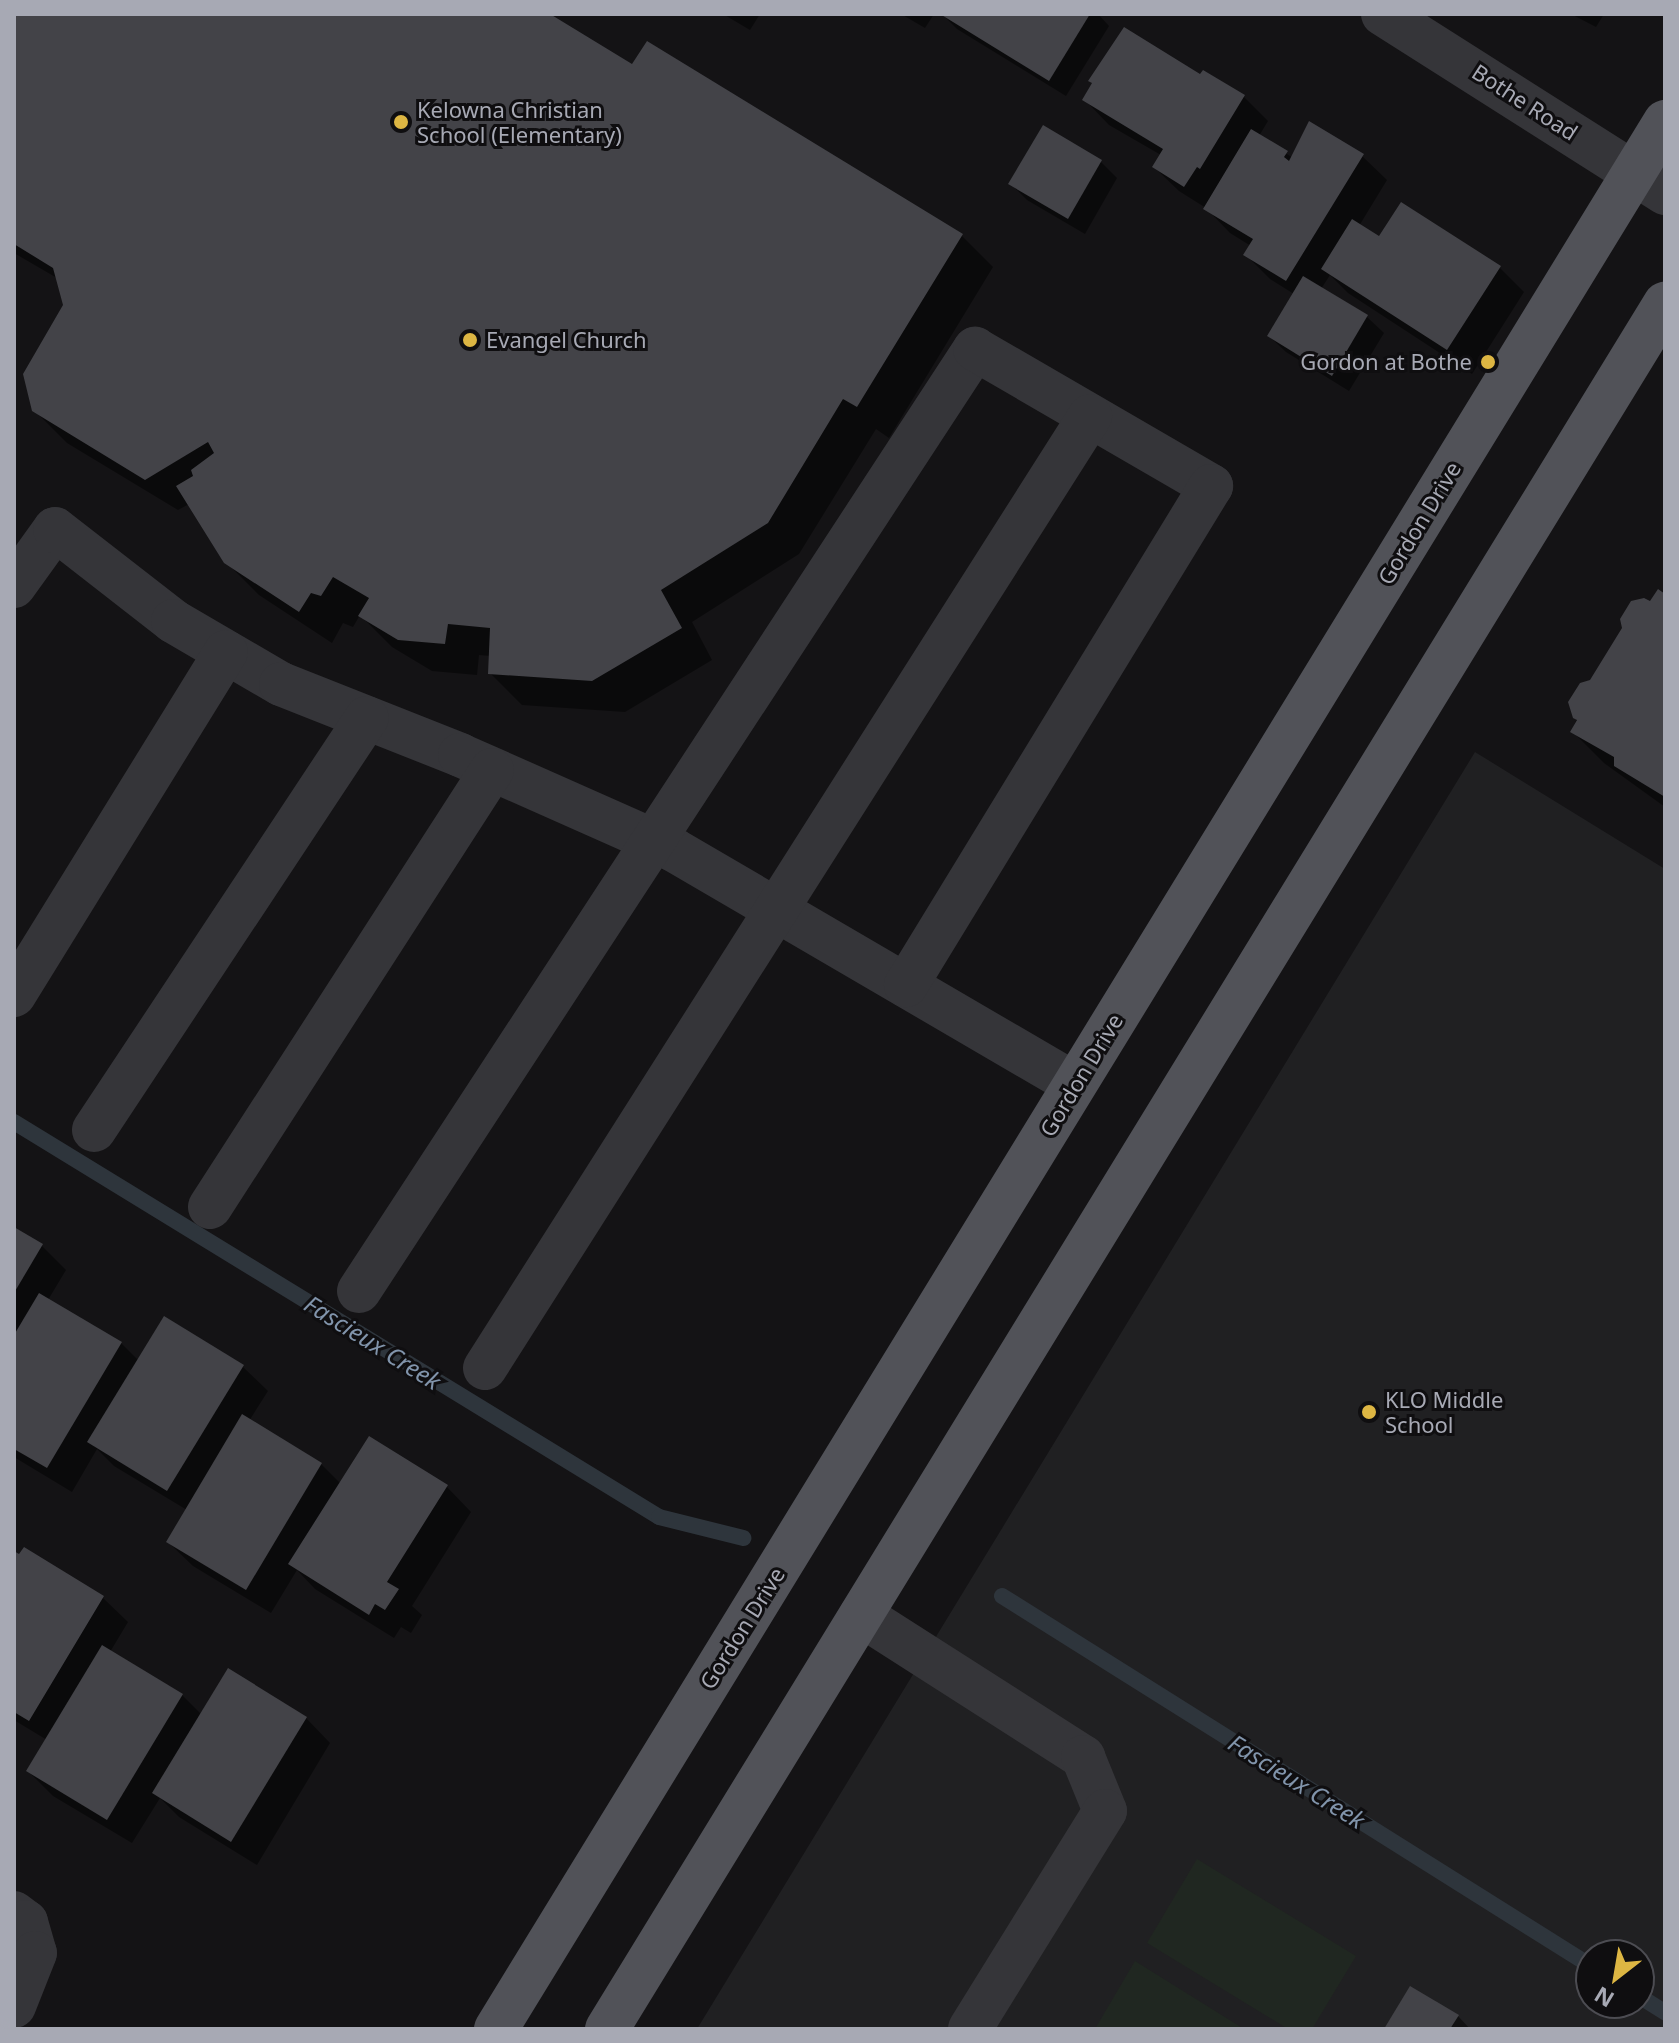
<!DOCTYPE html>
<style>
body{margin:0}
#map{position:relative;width:1679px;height:2043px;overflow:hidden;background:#141315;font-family:"Noto Sans",sans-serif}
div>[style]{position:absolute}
.built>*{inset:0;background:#202022}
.green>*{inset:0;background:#202721}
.shadow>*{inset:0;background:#0007}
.stream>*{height:16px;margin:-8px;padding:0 8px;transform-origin:8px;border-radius:8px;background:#2e353c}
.building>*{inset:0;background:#434348}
.minor>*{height:44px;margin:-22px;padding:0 22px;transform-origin:22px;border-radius:22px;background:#353539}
.major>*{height:44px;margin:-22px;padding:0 22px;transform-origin:22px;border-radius:22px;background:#515258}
.dots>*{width:22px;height:22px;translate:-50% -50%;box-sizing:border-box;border:4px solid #0f0e10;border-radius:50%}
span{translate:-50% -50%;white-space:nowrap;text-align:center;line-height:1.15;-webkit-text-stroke:6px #0f0e10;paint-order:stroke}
.street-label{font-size:22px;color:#a7a9b4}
.poi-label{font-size:22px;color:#a7a9b4}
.left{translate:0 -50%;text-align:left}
.right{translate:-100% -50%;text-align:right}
.water-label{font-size:24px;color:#8194ab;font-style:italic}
.frame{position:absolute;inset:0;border:16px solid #a7a9b4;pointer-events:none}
.north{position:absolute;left:1575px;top:1939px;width:80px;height:80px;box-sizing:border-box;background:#0f0e10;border:2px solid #4c4c52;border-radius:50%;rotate:211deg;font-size:22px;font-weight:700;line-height:32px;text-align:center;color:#a7a9b4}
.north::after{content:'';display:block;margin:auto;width:28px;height:36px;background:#ddb643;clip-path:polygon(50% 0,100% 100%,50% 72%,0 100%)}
</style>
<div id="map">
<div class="built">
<div style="clip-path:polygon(evenodd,1475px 752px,1665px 869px,1665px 2029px,697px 2029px,1475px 752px,1591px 1955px,1639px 1955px,1639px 2003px,1591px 2003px,1591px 1955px)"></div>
</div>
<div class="green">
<div style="clip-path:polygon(1197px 1859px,1356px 1956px,1312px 2029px,1288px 2029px,1147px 1943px)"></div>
<div style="clip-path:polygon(1135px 1961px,1244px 2029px,1095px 2029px)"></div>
</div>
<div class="shadow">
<div style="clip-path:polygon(14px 14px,546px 14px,631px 65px,961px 235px,993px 267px,889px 438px,876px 429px,799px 554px,692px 622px,712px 660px,625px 712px,522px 705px,490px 673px,491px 656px,479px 655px,477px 675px,432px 671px,392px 647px,360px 615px,353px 627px,343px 623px,332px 643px,259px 595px,226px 562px,189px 504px,178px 510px,67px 443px,34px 410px,65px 305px,57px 278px,14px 253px)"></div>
<div style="clip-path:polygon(723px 14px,760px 14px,750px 30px)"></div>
<div style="clip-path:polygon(901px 14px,934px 14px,925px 28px)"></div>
<div style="clip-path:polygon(942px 14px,1098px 14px,1109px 26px,1066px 96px,957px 29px)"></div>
<div style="clip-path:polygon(1571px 14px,1604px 14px,1596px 27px)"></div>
<div style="clip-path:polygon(1201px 77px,1243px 96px,1268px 121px,1259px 136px,1293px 158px,1362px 156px,1387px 180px,1359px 226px,1380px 239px,1499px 267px,1524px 292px,1472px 374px,1348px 293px,1330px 275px,1321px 289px,1367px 317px,1384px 333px,1349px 391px,1286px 352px,1269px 336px,1294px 294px,1270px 279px,1246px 255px,1251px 246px,1230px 233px,1206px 208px,1179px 191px,1154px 167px,1161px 155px,1109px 125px,1085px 100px)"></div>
<div style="clip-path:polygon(1101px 162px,1117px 178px,1085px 234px,1027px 200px,1011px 184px)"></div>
<div style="clip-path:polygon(1665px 596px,1665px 807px,1604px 763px,1572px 731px,1591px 682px,1650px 604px)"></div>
<div style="clip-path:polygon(14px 1229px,41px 1245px,66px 1270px,48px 1300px,121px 1343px,139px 1361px,243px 1367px,268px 1391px,249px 1421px,321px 1464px,341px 1484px,447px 1487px,471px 1512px,412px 1606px,422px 1615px,411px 1633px,401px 1627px,394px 1638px,315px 1589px,297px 1570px,271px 1613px,193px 1566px,168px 1542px,187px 1510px,114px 1466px,97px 1449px,72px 1492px,14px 1457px)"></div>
<div style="clip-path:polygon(24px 1549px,103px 1598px,128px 1622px,110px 1652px,182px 1695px,202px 1715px,306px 1718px,330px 1743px,257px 1865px,179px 1817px,160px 1798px,132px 1843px,53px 1796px,28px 1771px,47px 1740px,14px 1720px,14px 1554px,20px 1557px)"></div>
<div style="clip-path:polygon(1458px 2016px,1470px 2029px,1386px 2029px)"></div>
</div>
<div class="stream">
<div style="left:14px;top:1122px;width:756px;rotate:31.48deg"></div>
<div style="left:659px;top:1517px;width:87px;rotate:14deg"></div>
<div style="left:1002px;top:1596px;width:696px;rotate:32.14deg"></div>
<div style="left:1639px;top:1996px;width:31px;rotate:32deg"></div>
</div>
<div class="building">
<div style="clip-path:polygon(14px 14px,550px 14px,632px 64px,647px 41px,963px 234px,857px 407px,843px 399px,768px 523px,661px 590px,682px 628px,592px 681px,488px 674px,490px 628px,448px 624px,445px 644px,398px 640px,358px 616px,369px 598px,333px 577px,321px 596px,311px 593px,299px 612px,224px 563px,176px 486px,193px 476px,191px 470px,214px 453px,208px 442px,145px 480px,32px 411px,23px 374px,63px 305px,53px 268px,14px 244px)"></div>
<div style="clip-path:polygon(940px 14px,1090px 14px,1049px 81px)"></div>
<div style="clip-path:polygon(1124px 27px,1200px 74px,1203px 70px,1245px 95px,1200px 169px,1197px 167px,1184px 187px,1152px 167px,1163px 149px,1082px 100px,1092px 83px,1088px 81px)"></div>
<div style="clip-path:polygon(1309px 121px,1364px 154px,1286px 281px,1243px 255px,1253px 239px,1203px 209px,1251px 129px,1288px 151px,1284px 157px,1289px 161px)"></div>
<div style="clip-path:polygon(1043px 125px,1102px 160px,1068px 219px,1008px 184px)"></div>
<div style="clip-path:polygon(1401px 202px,1501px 266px,1447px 350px,1321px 269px,1352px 219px,1379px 236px)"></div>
<div style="clip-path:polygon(1303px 276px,1368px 315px,1332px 376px,1267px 336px)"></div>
<div style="clip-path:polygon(1658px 589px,1665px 594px,1665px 797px,1614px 766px,1614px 757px,1570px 732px,1577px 720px,1573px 718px,1568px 702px,1580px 683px,1590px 680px,1622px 628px,1620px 619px,1631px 601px,1644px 598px,1650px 601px)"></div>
<div style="clip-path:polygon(14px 1227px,43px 1244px,14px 1293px)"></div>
<div style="clip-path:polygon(39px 1293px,122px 1342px,47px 1468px,14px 1449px,14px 1335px)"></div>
<div style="clip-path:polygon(164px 1316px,244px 1365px,167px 1491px,87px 1442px)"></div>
<div style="clip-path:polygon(242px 1414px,322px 1463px,246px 1590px,166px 1542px)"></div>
<div style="clip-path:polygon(369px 1436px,448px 1485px,387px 1582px,399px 1589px,385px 1610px,375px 1604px,369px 1615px,288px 1564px)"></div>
<div style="clip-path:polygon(24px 1547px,104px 1596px,29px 1721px,14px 1712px,14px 1551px,19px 1554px)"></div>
<div style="clip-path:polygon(102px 1645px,183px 1694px,107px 1820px,26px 1771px)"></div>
<div style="clip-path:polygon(228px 1668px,307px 1717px,231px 1842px,152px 1793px)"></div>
<div style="clip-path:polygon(1410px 1986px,1459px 2015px,1450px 2029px,1384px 2029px)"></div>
</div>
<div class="minor">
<div style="left:1383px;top:14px;width:334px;rotate:32.4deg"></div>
<div style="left:14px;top:586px;width:70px;rotate:-54.3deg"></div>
<div style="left:55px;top:529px;width:150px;rotate:37.9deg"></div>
<div style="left:173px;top:621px;width:125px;rotate:30.3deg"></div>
<div style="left:281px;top:684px;width:193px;rotate:21.6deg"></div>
<div style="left:460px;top:755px;width:234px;rotate:23.9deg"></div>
<div style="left:674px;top:850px;width:464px;rotate:30.3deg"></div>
<div style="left:14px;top:995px;width:403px;rotate:-58.3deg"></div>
<div style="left:94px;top:1130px;width:494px;rotate:-56.5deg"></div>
<div style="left:210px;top:1207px;width:520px;rotate:-57.17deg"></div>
<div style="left:359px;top:1291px;width:1126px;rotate:-56.82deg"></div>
<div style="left:975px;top:349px;width:273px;rotate:30.1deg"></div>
<div style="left:1211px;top:486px;width:585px;rotate:121.43deg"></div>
<div style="left:485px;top:1368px;width:1128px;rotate:-57.56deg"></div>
<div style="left:861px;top:1615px;width:264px;rotate:32.6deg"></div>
<div style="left:1083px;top:1757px;width:58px;rotate:67.8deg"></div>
<div style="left:1105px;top:1811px;width:256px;rotate:121.8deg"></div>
<div style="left:14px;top:1913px;width:15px;rotate:37deg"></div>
<div style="left:26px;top:1922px;width:32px;rotate:74deg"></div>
<div style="left:35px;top:1953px;width:57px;rotate:111.6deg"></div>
</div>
<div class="major">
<div style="left:496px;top:2029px;width:2237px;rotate:-58.49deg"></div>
<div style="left:607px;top:2029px;width:2024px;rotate:-58.48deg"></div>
</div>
<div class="dots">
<div style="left:401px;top:122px;background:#ddb643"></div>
<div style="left:470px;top:340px;background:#ddb643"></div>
<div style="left:1488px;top:362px;background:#ddb643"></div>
<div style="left:1369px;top:1412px;background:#ddb643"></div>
</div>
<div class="street-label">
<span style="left:1525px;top:102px;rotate:33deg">Bothe Road</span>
<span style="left:1419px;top:523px;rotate:-59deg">Gordon Drive</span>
<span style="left:1081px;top:1075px;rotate:-59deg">Gordon Drive</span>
<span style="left:742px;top:1628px;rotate:-58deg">Gordon Drive</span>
</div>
<div class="poi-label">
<span class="left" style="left:417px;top:122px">Kelowna Christian<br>School (Elementary)</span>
<span class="left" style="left:486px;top:340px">Evangel Church</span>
<span class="right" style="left:1472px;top:362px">Gordon at Bothe</span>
<span class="left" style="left:1385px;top:1412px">KLO Middle<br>School</span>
</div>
<div class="water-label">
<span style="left:373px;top:1342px;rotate:32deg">Fascieux Creek</span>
<span style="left:1297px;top:1781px;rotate:32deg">Fascieux Creek</span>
</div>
<div class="frame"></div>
<div class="north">N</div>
</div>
